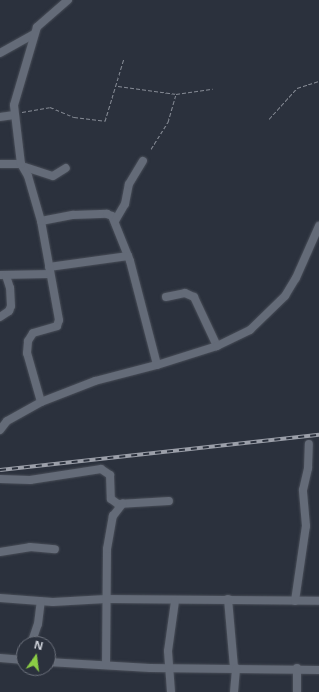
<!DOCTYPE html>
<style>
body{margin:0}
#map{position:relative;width:319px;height:692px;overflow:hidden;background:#2b313d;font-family:"Noto Sans",sans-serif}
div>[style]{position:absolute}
.path>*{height:1px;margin-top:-0.5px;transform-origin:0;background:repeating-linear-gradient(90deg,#858a94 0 4px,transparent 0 6px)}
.roads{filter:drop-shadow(0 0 1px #484d57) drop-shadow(0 0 1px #484d57)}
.minor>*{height:8px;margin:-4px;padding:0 4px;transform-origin:4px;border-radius:4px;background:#646b78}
.rail>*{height:3.5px;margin-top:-1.75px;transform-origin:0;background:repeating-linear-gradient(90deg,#2b313d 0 6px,#9b9fa9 0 12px);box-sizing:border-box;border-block:1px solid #9b9fa9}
span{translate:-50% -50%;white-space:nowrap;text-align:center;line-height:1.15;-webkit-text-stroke:4px #2b313d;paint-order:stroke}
.north{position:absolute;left:16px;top:636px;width:40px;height:40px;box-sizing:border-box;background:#2b313d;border:1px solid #6d727d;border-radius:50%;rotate:14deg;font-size:11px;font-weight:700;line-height:16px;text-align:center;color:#d0d4dc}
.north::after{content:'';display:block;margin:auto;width:14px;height:18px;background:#8cce45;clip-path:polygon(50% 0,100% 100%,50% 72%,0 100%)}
</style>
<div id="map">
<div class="path">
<div style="left:118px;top:86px;width:59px;rotate:7.9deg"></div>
<div style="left:22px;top:112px;width:28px;rotate:-10deg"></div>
<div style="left:50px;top:107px;width:26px;rotate:23deg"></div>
<div style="left:74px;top:117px;width:31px;rotate:7deg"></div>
<div style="left:105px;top:121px;width:66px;rotate:-73.2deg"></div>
<div style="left:269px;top:119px;width:42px;rotate:-47.9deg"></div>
<div style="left:297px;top:88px;width:23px;rotate:-18deg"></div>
<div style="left:151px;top:149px;width:32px;rotate:-58deg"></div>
<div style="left:168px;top:122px;width:29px;rotate:-74deg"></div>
<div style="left:176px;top:94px;width:37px;rotate:-8deg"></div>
</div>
<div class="roads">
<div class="minor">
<div style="left:0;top:53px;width:39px;rotate:-29deg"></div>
<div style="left:0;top:117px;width:14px;rotate:-8deg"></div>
<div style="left:0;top:164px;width:21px"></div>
<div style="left:25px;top:167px;width:29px;rotate:18deg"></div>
<div style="left:53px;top:176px;width:15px;rotate:-32deg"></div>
<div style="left:41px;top:221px;width:33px;rotate:-11deg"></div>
<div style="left:73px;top:215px;width:34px;rotate:-2deg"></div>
<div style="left:107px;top:214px;width:5px;rotate:22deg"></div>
<div style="left:112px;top:216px;width:48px;rotate:68.2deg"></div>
<div style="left:130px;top:261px;width:107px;rotate:75.4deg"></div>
<div style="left:115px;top:221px;width:20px;rotate:-60deg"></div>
<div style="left:125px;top:204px;width:20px;rotate:-79deg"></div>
<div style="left:129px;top:184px;width:27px;rotate:-59deg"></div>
<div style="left:49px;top:267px;width:80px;rotate:-7.9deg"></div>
<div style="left:0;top:275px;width:50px;rotate:-1.1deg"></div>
<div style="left:166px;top:297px;width:19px;rotate:-12deg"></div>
<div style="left:185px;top:293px;width:10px;rotate:24deg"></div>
<div style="left:194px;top:297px;width:54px;rotate:64.9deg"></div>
<div style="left:0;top:317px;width:11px;rotate:-34deg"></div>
<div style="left:9px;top:311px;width:5px;rotate:-68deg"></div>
<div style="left:11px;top:306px;width:18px;rotate:-93deg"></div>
<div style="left:10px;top:288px;width:13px;rotate:-108deg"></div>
<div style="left:41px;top:402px;width:51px;rotate:-105.9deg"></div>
<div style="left:27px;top:353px;width:12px;rotate:-85deg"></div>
<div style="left:28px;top:341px;width:9px;rotate:-58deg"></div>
<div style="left:33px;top:333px;width:25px;rotate:-16deg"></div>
<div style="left:57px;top:326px;width:6px;rotate:-72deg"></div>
<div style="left:59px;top:320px;width:101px;rotate:-100.3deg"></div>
<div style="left:41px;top:221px;width:47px;rotate:-106.1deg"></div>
<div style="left:28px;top:176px;width:14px;rotate:-120deg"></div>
<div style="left:21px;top:164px;width:59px;rotate:-96.8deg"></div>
<div style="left:14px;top:105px;width:81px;rotate:-73.6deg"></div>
<div style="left:37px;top:27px;width:41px;rotate:-41.1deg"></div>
<div style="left:0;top:430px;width:11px;rotate:-52deg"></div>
<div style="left:7px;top:421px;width:39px;rotate:-29deg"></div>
<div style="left:41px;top:402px;width:58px;rotate:-21.3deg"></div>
<div style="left:95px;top:381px;width:64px;rotate:-14.5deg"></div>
<div style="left:157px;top:365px;width:63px;rotate:-17.6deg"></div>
<div style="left:217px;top:346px;width:37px;rotate:-26deg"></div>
<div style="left:250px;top:330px;width:49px;rotate:-44.2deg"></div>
<div style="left:285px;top:296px;width:21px;rotate:-59deg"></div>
<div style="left:296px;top:278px;width:57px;rotate:-66.1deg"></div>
<div style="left:0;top:479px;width:30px;rotate:2deg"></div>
<div style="left:30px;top:480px;width:72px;rotate:-8.8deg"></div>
<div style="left:101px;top:469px;width:11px;rotate:34deg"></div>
<div style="left:110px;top:475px;width:24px;rotate:88deg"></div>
<div style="left:111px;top:499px;width:9px;rotate:36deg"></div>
<div style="left:118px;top:504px;width:51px;rotate:-3.4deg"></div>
<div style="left:0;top:552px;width:30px;rotate:-9deg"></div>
<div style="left:30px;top:547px;width:25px;rotate:5deg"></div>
<div style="left:0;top:598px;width:53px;rotate:4.3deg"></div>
<div style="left:53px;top:602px;width:53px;rotate:-3.2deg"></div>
<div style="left:106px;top:599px;width:213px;rotate:0.5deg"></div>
<div style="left:228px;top:599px;width:69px;rotate:85deg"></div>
<div style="left:295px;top:601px;width:76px;rotate:-81.7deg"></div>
<div style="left:306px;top:526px;width:36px;rotate:-95deg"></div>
<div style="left:303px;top:490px;width:23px;rotate:-77deg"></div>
<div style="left:308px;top:468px;width:24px;rotate:-88deg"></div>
<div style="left:31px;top:644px;width:21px;rotate:-71deg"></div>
<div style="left:38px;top:624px;width:23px;rotate:-83deg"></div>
<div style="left:0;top:658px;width:24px;rotate:5deg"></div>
<div style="left:48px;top:662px;width:102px;rotate:3.4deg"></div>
<div style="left:150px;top:668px;width:169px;rotate:0.7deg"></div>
<div style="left:106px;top:665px;width:116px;rotate:-89.5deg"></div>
<div style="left:107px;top:549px;width:34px;rotate:-80deg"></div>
<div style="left:113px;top:516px;width:16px;rotate:-52deg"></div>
<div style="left:297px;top:668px;width:24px;rotate:90deg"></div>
<div style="left:171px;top:692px;width:41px;rotate:-94.2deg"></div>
<div style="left:168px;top:651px;width:50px;rotate:-82deg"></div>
<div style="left:234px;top:692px;width:24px;rotate:-85deg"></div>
</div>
</div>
<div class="rail">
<div style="left:0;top:470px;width:321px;rotate:-6.3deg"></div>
</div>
<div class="north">N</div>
</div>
